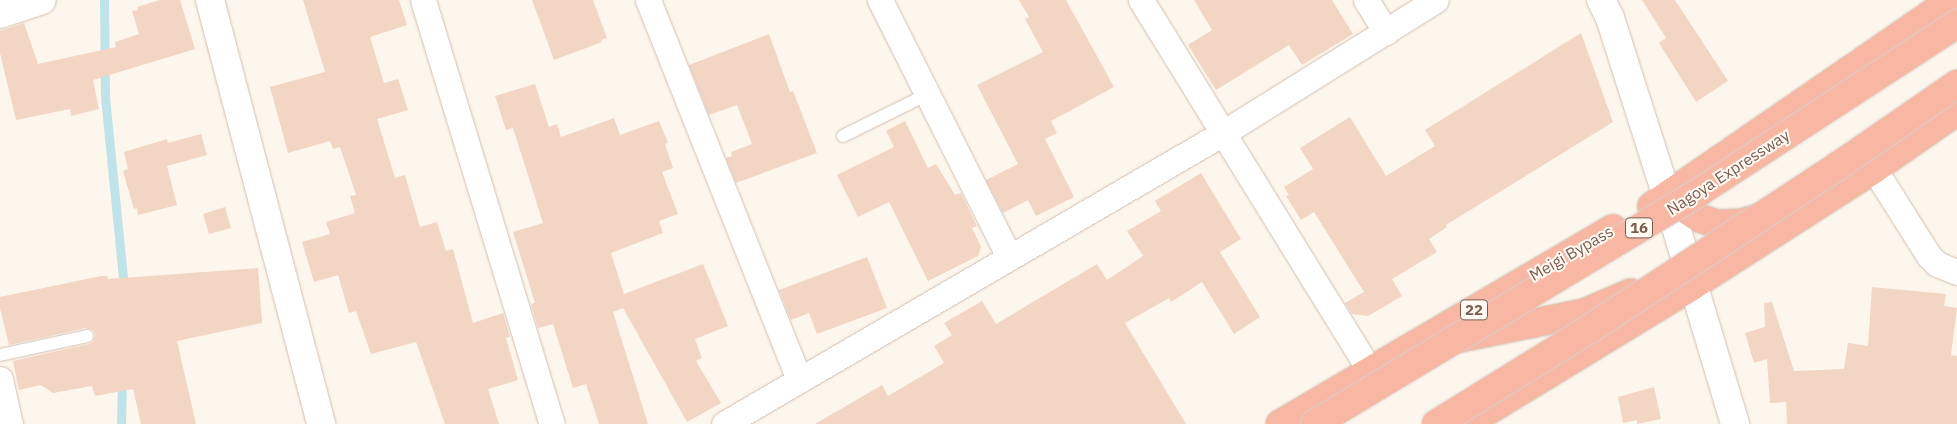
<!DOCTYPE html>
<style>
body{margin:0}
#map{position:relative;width:1957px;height:424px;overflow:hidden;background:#fdf6ec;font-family:"IBM Plex Sans",sans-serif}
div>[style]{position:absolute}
.stream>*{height:9px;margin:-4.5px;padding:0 4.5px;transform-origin:4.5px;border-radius:4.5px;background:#bfe3e8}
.building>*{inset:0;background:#f3d5c3}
.roads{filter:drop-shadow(0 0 1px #d1beb0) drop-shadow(0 0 1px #d1beb0)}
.lane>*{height:12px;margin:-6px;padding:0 6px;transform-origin:6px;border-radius:6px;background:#fff}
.street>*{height:25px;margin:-12.5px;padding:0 12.5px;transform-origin:12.5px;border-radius:12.5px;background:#fff}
.secondary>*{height:28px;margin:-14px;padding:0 14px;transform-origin:14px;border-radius:14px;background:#fff}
.highway>*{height:28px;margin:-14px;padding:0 14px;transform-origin:14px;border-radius:14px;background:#f7b7a3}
.bridges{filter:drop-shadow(0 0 1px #dad1cd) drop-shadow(0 0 1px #dad1cd)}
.highway-bridge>*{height:28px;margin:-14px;padding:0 14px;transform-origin:14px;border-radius:14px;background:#f7b7a3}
span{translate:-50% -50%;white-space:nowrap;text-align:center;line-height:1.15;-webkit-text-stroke:4px #fffaf3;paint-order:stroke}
.shield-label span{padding:1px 4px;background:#fffaf3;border:1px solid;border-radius:4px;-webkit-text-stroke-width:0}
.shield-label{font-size:15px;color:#7a5c4d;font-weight:700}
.street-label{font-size:16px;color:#7a5c4d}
</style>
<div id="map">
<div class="stream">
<div style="left:104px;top:0;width:97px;rotate:89.4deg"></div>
<div style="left:105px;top:97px;width:193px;rotate:84.3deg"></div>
<div style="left:121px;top:424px;width:45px;rotate:-88.7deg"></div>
</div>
<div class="building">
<div style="clip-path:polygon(160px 0,180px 0,195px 49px,93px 80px,99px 109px,71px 116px,70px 109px,16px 120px,0 53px,0 31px,24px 23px,38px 64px,116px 47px,115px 42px,139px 34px,132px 11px,138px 10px,137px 7px)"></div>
<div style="clip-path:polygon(303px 0,399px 0,407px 25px,370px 37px,384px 83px,398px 79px,408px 110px,377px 119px,395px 178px,405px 175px,420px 227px,437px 222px,446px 251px,453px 249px,473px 323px,503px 313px,510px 337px,506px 338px,518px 380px,488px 389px,499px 424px,445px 424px,416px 342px,371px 354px,356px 311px,349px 313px,338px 275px,314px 282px,302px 242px,330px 234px,326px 222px,355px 213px,350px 196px,356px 195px,340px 147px,333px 149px,330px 141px,288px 153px,270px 87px,325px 72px)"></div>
<div style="clip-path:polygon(532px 0,593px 0,607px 38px,601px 40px,602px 42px,554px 60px)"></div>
<div style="clip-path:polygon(1019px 0,1066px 0,1114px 87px,1051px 121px,1057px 133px,1045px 139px,1074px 197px,1036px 216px,1028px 200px,1003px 213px,986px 180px,1018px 164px,977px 85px,1043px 52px,1025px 19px,1029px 17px)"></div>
<div style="clip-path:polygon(1194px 0,1332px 0,1353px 34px,1302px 65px,1289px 45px,1216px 90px,1188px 45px,1212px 30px)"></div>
<div style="clip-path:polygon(1642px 0,1675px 0,1728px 81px,1696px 102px,1659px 43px,1666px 38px)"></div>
<div style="clip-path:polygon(1581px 33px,1613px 122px,1446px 225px,1447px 227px,1429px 239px,1437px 252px,1392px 279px,1402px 296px,1368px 316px,1352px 314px,1345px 303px,1364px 292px,1314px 212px,1301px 220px,1286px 196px,1289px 195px,1284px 187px,1313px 169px,1300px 148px,1350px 117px,1386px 176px,1435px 146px,1425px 130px)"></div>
<div style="clip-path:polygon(769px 34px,790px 92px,793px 91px,817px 153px,736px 183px,726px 158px,732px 156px,731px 152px,752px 144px,737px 105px,709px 115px,689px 65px)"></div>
<div style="clip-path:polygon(535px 84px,549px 127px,557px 124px,561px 137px,614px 118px,620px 135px,659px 121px,668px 143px,665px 144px,673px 168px,662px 172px,678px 214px,659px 221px,663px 233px,611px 253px,624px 294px,703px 264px,728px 326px,695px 339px,702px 358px,696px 361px,721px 403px,687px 422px,623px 308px,613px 312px,648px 424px,599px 424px,586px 384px,573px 388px,553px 324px,538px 328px,531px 304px,535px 303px,513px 232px,543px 223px,513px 128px,506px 130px,495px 96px)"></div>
<div style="clip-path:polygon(905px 121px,928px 168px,936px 164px,955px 195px,961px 193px,977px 226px,972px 228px,981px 247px,978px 256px,928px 281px,889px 202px,858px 217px,837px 175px,894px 147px,886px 131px)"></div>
<div style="clip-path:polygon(201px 134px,207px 155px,167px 166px,177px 205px,138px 215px,137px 208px,134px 209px,123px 171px,128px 169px,124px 152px,167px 139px,168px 143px)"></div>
<div style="clip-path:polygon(1201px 173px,1241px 239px,1220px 252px,1260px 317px,1234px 334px,1202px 282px,1171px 302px,1169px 298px,1125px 323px,1186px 424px,815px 424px,882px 385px,888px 396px,944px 363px,934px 346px,952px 335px,944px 323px,982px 301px,996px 324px,1097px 264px,1107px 280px,1143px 256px,1127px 231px,1161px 211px,1155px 201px)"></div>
<div style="clip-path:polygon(225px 207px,231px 228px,209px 234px,203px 214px)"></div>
<div style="clip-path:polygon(867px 257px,887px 308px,817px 334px,809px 313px,791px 320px,779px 290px)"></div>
<div style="clip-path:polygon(258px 268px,262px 323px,177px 341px,196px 424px,141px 424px,133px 389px,95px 396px,92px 386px,53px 393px,41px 385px,19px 390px,13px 361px,89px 344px,93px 342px,95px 335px,93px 330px,85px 328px,9px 345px,0 308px,0 297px,101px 276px,107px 276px,108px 279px)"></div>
<div style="clip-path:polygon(1872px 287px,1946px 294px,1944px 306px,1957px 308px,1951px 355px,1957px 356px,1957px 424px,1787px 424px,1786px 402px,1770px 403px,1767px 359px,1754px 363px,1745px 333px,1765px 327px,1764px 303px,1772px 302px,1794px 371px,1844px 369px,1848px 343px,1868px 346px)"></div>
<div style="clip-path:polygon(1654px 387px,1661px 419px,1637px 424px,1637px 420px,1623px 423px,1618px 397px)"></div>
</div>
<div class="roads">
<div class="lane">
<div style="left:843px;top:136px;width:95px;rotate:-26.3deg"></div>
<div style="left:0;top:355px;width:89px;rotate:-12.3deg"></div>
</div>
<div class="street">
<div style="left:423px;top:0;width:443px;rotate:73.1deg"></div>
<div style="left:648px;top:0;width:409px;rotate:68.3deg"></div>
<div style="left:880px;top:0;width:288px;rotate:63.3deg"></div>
<div style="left:1141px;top:0;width:436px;rotate:58.3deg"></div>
<div style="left:1366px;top:0;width:38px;rotate:58deg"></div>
<div style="left:1874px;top:169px;width:103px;rotate:57.7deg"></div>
<div style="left:1929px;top:256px;width:11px;rotate:45deg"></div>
<div style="left:1937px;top:264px;width:22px;rotate:22deg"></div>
<div style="left:0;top:379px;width:46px;rotate:77.5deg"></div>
<div style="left:724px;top:424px;width:578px;rotate:-30.25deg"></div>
<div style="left:1223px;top:133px;width:251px;rotate:-32deg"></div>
</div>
<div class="secondary">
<div style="left:210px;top:0;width:438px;rotate:75.3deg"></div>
<div style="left:1601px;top:0;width:20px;rotate:63deg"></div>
<div style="left:1610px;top:18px;width:188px;rotate:72.3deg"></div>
<div style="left:1667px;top:197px;width:237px;rotate:73.3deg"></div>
<div style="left:0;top:14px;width:44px;rotate:-18.4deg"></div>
</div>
<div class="highway">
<div style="left:1667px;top:197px;width:38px;rotate:33deg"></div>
<div style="left:1699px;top:218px;width:19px;rotate:18deg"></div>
<div style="left:1717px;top:224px;width:24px;rotate:-2deg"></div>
<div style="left:1741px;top:223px;width:20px;rotate:-15deg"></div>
<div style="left:1652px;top:206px;width:364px;rotate:-34.5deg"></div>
<div style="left:1460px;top:338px;width:126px;rotate:-11.4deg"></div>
<div style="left:1584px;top:313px;width:51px;rotate:-23.1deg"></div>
<div style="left:1280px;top:424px;width:386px;rotate:-30.4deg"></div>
<div style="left:1466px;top:424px;width:265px;rotate:-31.4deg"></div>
<div style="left:1692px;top:286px;width:216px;rotate:-32.7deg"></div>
<div style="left:1874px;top:169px;width:101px;rotate:-34.9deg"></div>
</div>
</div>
<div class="bridges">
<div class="highway-bridge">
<div style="left:1315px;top:424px;width:451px;rotate:-31.1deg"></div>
<div style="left:1701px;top:191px;width:306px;rotate:-33.1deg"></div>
<div style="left:1436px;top:424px;width:182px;rotate:-31.8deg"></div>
<div style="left:1591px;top:328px;width:297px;rotate:-33.3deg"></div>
<div style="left:1839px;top:165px;width:143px;rotate:-34.5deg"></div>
</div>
</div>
<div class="shield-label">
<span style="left:1639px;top:228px">16</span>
<span style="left:1474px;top:310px">22</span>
</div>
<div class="street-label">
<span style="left:1728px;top:172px;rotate:-33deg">Nagoya Expressway</span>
<span style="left:1571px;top:253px;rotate:-30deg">Meigi Bypass</span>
</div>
</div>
